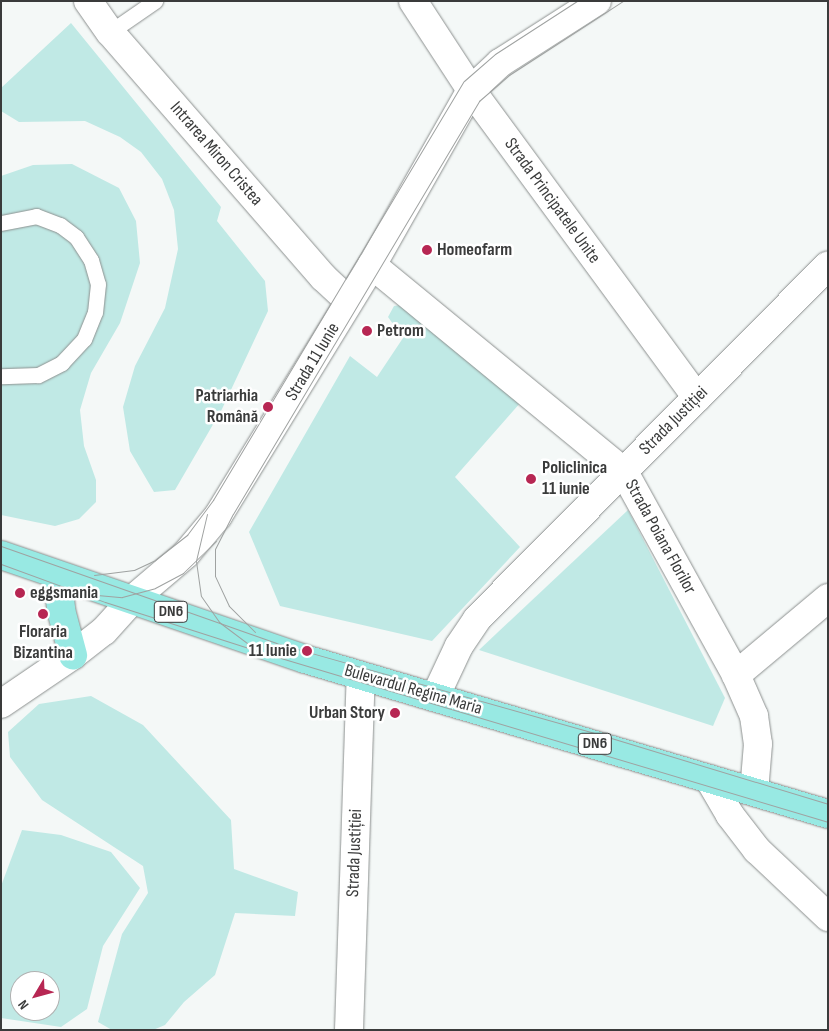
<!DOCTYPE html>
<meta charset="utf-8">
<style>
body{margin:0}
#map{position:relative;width:829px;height:1031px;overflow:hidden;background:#f4f8f7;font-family:"Sofia Sans Condensed",sans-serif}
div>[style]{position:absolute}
.green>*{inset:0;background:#c0e9e5}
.roads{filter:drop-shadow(0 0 1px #8c908f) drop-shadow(0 0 1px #8c908f)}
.service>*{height:15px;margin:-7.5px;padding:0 7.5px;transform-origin:7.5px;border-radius:7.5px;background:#fff}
.minor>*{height:28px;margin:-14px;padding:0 14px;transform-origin:14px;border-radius:14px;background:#fff}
.tertiary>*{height:28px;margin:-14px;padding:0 14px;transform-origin:14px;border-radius:14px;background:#fff}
.primary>*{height:28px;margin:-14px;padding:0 14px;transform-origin:14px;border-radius:14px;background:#98e9e3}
.tram>*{height:1px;margin:-0.5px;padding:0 0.5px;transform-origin:0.5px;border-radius:0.5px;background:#9fa2a1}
.dots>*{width:14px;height:14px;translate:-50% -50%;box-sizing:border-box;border:2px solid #fff;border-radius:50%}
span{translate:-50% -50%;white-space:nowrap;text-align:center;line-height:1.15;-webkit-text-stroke:5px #fff;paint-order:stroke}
.shield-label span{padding:1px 4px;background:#fff;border:1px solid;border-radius:4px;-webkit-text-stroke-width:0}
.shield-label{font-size:16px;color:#3a3b3b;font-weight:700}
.street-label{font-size:18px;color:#3a3b3b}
.poi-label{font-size:18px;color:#3a3b3b;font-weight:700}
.left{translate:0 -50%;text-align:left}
.right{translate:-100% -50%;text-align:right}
.frame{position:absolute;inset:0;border:2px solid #3a3b3b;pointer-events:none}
.north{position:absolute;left:10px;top:971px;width:50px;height:50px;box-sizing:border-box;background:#fff;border:1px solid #b0b1b1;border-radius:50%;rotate:233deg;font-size:14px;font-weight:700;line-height:20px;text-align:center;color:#3a3b3b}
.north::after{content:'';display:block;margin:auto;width:18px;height:22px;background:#b72753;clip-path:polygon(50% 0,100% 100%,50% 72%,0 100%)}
</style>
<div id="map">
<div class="green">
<div style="clip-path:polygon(71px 23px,221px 207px,217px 221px,265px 281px,268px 311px,222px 409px,175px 490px,154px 492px,130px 451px,123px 407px,135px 366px,165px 308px,178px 249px,174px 210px,162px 179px,141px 152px,120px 137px,85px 121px,19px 122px,1px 111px,1px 88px)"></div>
<div style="clip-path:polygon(72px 164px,119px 188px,136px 221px,140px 263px,120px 323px,91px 373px,80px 410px,84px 446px,96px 480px,96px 502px,79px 519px,55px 526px,1px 515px,1px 176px,33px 165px)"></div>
<div style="clip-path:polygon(407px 304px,521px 402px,455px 477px,520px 547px,432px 641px,280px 606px,249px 532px,350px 356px,377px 377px,403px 338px,388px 317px,394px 306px)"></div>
<div style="clip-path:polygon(628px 510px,725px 698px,713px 726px,479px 650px)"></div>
<div style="clip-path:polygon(91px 696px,143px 725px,231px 820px,234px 869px,298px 892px,295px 916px,235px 913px,215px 975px,184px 1002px,165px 1025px,153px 1030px,112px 1030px,98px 1022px,122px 934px,148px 893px,143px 866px,42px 800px,10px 757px,8px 732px,39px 704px)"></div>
<div style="clip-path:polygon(evenodd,22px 830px,61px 835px,111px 852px,140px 888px,103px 946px,87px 1009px,61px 1027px,1px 1018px,1px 886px,22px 830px,20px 981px,50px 981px,50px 1011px,20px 1011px,20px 981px)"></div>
</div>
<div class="roads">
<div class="service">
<div style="left:110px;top:32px;width:55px;rotate:-34.6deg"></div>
<div style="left:1px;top:223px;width:36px;rotate:-11deg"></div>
<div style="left:36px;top:216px;width:26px;rotate:21deg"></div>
<div style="left:60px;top:225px;width:20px;rotate:37deg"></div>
<div style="left:76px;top:237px;width:27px;rotate:57deg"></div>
<div style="left:91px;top:260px;width:25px;rotate:74deg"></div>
<div style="left:98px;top:284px;width:28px;rotate:96deg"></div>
<div style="left:95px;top:312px;width:29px;rotate:112deg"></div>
<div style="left:84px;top:339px;width:33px;rotate:133deg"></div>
<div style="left:62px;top:363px;width:27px;rotate:153deg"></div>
<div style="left:38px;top:375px;width:37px;rotate:178deg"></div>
</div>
<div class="minor">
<div style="left:88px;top:1px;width:38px;rotate:55deg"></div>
<div style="left:110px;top:32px;width:325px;rotate:49deg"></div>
<div style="left:323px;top:277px;width:35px;rotate:43deg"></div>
<div style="left:413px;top:1px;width:106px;rotate:56.9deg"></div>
<div style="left:471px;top:90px;width:382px;rotate:53.7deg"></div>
<div style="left:372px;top:265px;width:326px;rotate:39.4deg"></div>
<div style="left:624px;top:472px;width:232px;rotate:61.1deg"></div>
<div style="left:736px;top:675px;width:45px;rotate:66.3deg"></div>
<div style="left:754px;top:716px;width:28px;rotate:82deg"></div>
<div style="left:758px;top:744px;width:48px;rotate:94.8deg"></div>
<div style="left:736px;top:675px;width:120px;rotate:-39.9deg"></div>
<div style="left:435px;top:697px;width:56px;rotate:-64.8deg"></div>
<div style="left:459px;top:646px;width:32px;rotate:-56deg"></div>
<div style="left:477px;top:619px;width:498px;rotate:-45.2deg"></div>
<div style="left:1px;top:704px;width:87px;rotate:-34.2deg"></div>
<div style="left:73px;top:655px;width:39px;rotate:-38deg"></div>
<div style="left:104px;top:631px;width:42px;rotate:-47.9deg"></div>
<div style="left:709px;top:779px;width:42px;rotate:59.7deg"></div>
<div style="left:730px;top:815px;width:44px;rotate:52.4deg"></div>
<div style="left:757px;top:850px;width:98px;rotate:43.3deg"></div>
<div style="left:349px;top:1030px;width:354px;rotate:-88.1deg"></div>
</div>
<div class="tertiary">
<div style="left:132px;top:600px;width:71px;rotate:-40.4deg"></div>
<div style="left:186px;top:554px;width:50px;rotate:-49.9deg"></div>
<div style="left:218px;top:516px;width:294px;rotate:-58.5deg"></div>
<div style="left:372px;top:265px;width:201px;rotate:-60.5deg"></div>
<div style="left:471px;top:90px;width:40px;rotate:-43deg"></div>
<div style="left:500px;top:63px;width:115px;rotate:-32.6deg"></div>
</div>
<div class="primary">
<div style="left:1px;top:555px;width:321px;rotate:18.9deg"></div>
<div style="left:305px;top:659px;width:545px;rotate:16.51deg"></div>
<div style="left:57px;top:575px;width:35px;rotate:83deg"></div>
<div style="left:61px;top:610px;width:47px;rotate:75.1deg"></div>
</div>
</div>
<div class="tram">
<div style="left:207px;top:514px;width:48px;rotate:103.2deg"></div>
<div style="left:196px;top:561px;width:35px;rotate:82deg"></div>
<div style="left:201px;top:596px;width:32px;rotate:55deg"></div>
<div style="left:219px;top:622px;width:39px;rotate:37deg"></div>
<div style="left:1px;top:546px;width:292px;rotate:19.4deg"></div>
<div style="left:276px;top:643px;width:335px;rotate:15.8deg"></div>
<div style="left:598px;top:734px;width:240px;rotate:16.9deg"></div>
<div style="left:1px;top:564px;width:111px;rotate:20.1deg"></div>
<div style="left:105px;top:602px;width:167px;rotate:17.8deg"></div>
<div style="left:264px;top:653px;width:589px;rotate:16.68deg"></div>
<div style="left:94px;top:575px;width:40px;rotate:-7.1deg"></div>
<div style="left:134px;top:570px;width:23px;rotate:-25deg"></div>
<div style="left:155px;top:560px;width:41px;rotate:-38deg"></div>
<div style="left:187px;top:535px;width:44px;rotate:-53.4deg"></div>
<div style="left:213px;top:500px;width:488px;rotate:-59.1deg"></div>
<div style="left:464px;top:81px;width:41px;rotate:-41.1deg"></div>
<div style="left:495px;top:54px;width:98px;rotate:-32.9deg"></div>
<div style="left:97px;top:595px;width:25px;rotate:5deg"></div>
<div style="left:122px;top:597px;width:34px;rotate:-15deg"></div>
<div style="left:155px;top:588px;width:32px;rotate:-28deg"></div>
<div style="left:183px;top:573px;width:46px;rotate:-44.1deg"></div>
<div style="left:255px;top:632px;width:37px;rotate:-135deg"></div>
<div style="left:229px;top:606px;width:33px;rotate:-115deg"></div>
<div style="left:215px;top:576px;width:27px;rotate:-90deg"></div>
<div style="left:215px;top:549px;width:39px;rotate:-63deg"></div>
<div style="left:233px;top:514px;width:481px;rotate:-59.2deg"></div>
<div style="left:479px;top:101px;width:40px;rotate:-41deg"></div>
<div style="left:509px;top:75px;width:136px;rotate:-33deg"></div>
</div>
<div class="dots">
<div style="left:427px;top:250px;background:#b72753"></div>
<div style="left:367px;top:331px;background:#b72753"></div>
<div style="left:268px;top:407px;background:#b72753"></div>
<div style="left:531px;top:479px;background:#b72753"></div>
<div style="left:20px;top:593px;background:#b72753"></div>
<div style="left:43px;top:614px;background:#b72753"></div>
<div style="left:307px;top:651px;background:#b72753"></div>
<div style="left:395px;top:713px;background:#b72753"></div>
</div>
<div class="shield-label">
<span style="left:171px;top:612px">DN6</span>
<span style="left:595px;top:744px">DN6</span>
</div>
<div class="street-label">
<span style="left:216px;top:154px;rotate:49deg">Intrarea Miron Cristea</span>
<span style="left:552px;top:201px;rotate:54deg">Strada Principatele Unite</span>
<span style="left:313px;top:362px;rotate:-59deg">Strada 11 Iunie</span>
<span style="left:674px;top:421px;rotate:-45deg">Strada Justiției</span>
<span style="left:660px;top:537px;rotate:61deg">Strada Poiana Florilor</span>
<span style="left:413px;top:690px;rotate:16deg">Bulevardul Regina Maria</span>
<span style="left:355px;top:853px;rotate:-88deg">Strada Justiției</span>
</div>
<div class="poi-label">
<span class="left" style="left:437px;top:250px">Homeofarm</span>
<span class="left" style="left:377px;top:331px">Petrom</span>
<span class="right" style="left:258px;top:407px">Patriarhia<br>Română</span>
<span class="left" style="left:542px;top:479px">Policlinica<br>11 iunie</span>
<span class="left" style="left:30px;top:593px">eggsmania</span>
<span style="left:43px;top:643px">Floraria<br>Bizantina</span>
<span class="right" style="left:297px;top:651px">11 Iunie</span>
<span class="right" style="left:385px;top:713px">Urban Story</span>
</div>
<div class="frame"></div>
<div class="north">N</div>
</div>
